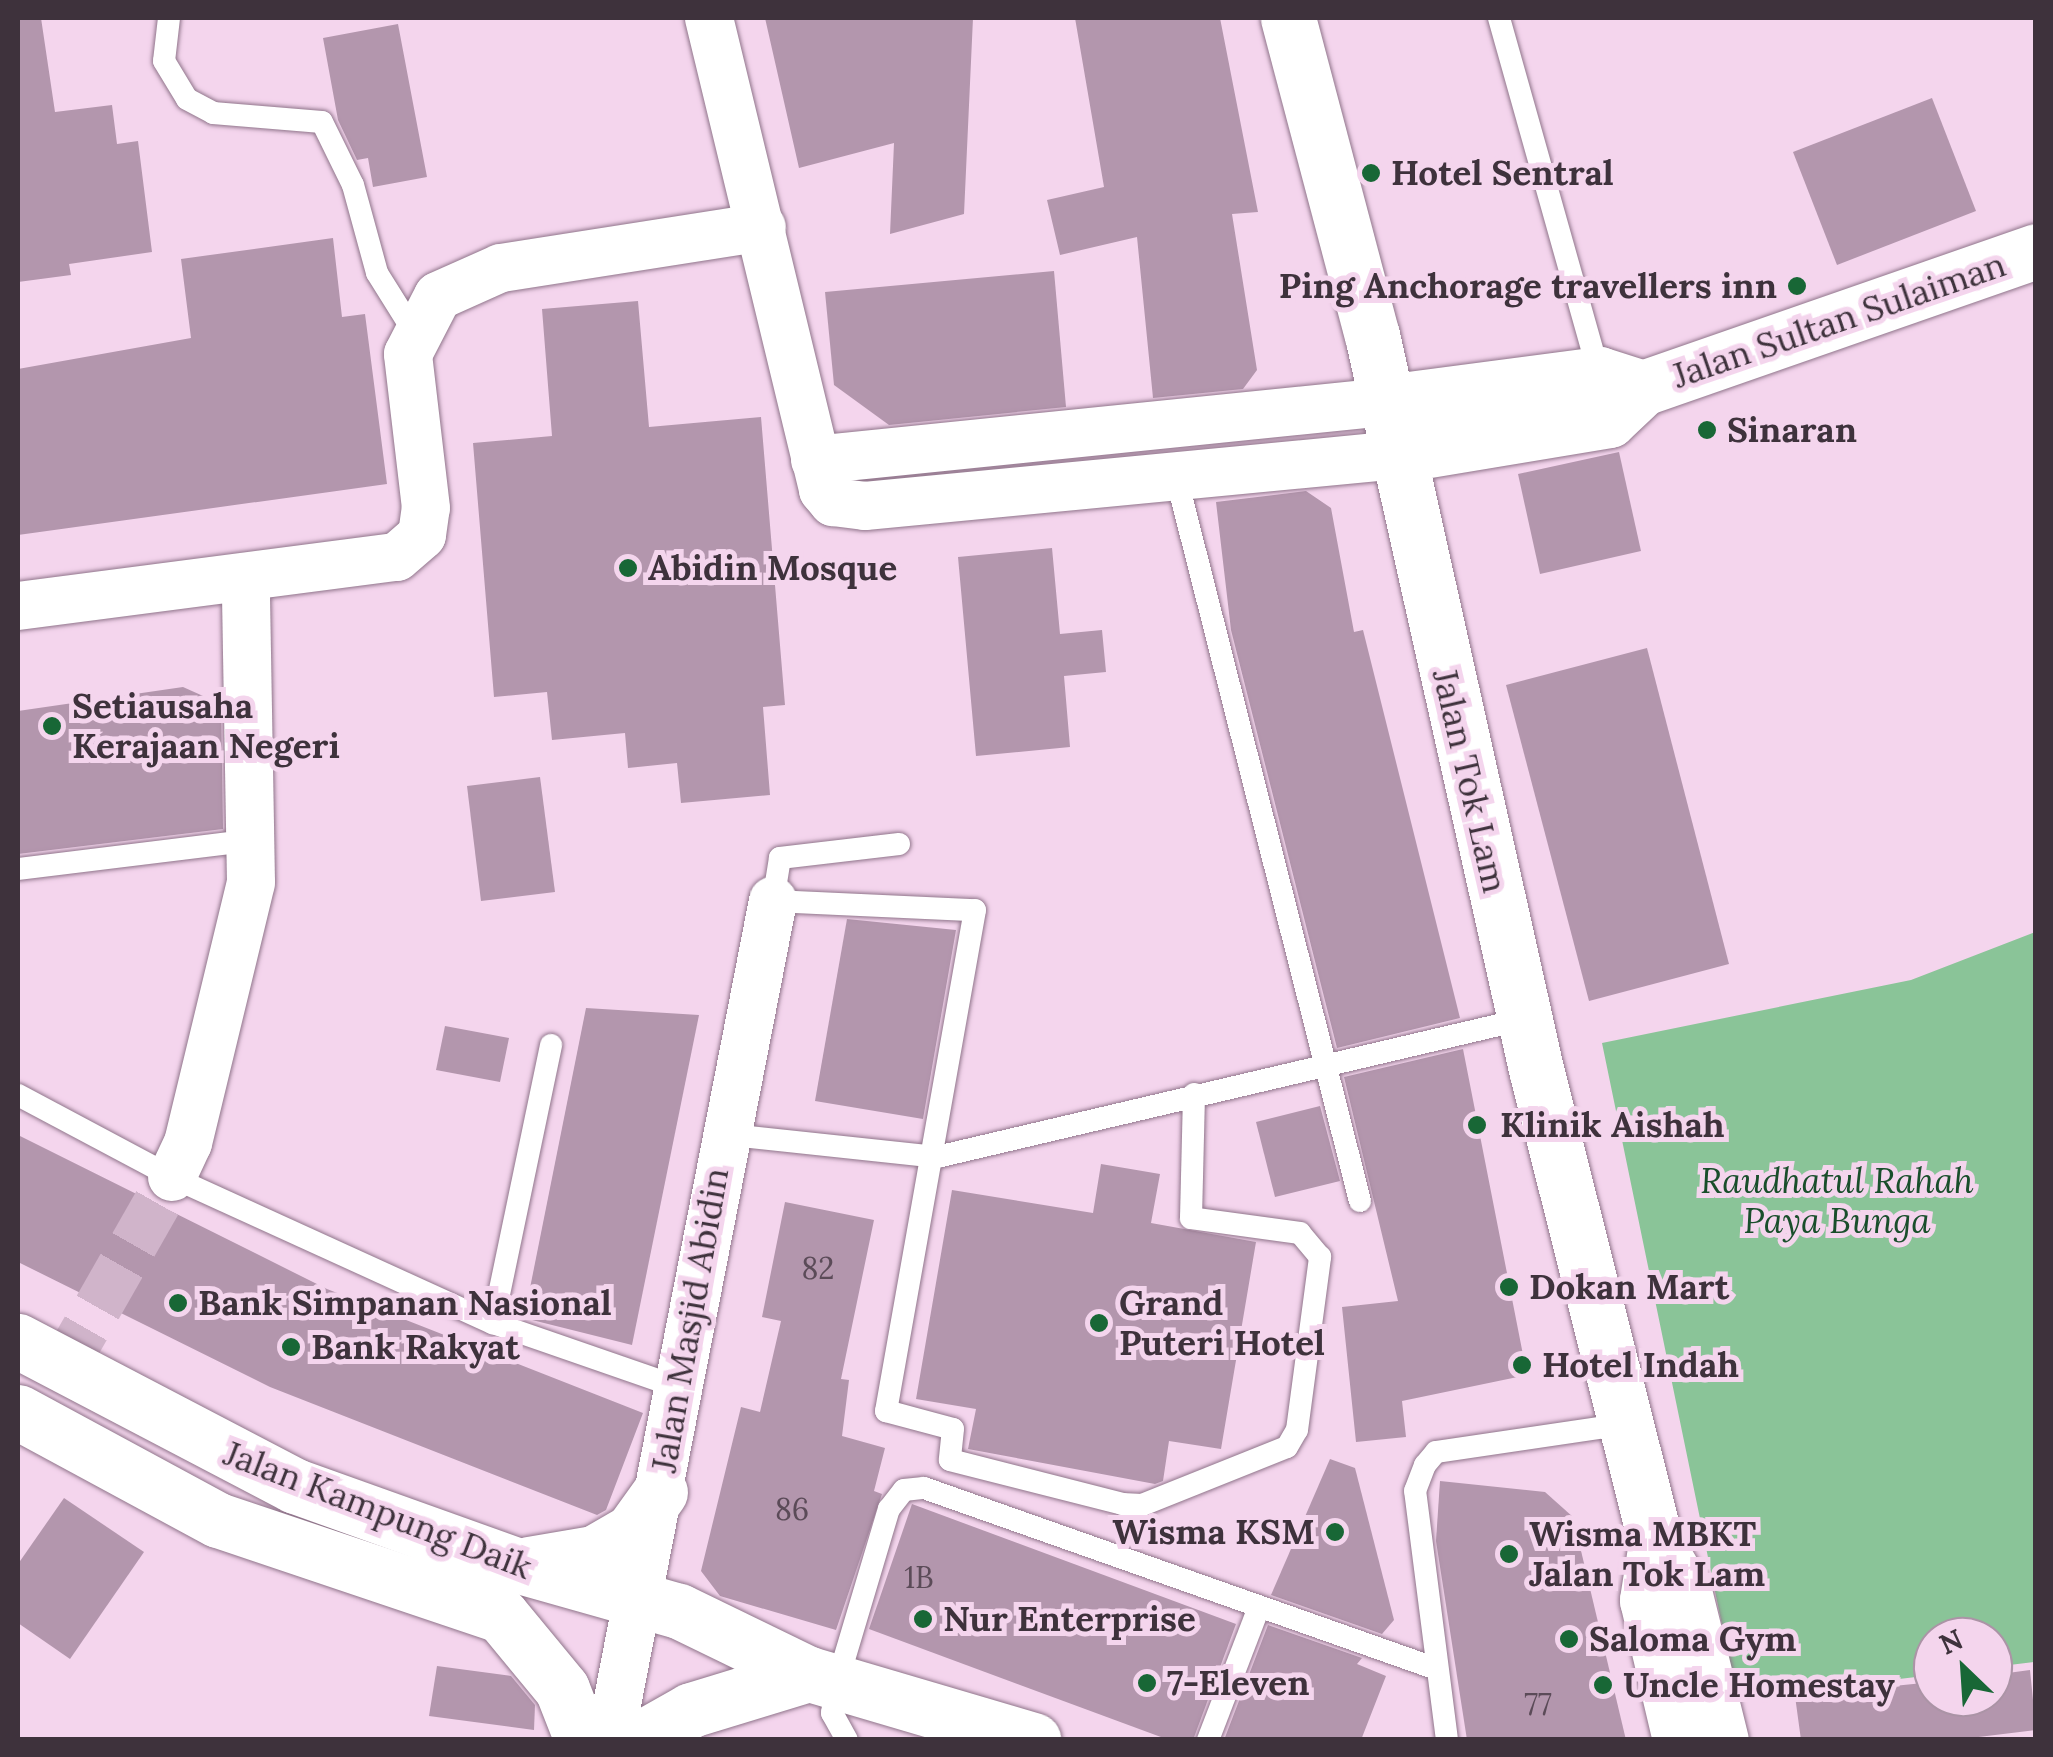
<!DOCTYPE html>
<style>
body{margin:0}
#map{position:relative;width:2053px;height:1757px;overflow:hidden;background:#f4d5ed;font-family:Lora,serif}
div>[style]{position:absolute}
.green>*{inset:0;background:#8ac498}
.building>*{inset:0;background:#b396ad}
.minor-tunnel>*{height:48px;margin-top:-24px;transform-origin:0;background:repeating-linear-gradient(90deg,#d0b4ca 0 48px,transparent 0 72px)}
.roads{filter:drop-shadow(0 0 2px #90758b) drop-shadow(0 0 2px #90758b)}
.service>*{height:22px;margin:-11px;padding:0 11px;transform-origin:11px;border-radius:11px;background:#fff}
.minor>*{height:48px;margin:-24px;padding:0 24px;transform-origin:24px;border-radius:24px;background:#fff}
.tertiary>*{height:55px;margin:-27.5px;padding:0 27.5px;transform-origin:27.5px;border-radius:27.5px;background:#fff}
.dots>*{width:28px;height:28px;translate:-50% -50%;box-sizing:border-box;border:5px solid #f4d5ed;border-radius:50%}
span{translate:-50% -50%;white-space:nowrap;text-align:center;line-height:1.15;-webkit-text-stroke:10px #f4d5ed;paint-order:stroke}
.number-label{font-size:30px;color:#5b4b58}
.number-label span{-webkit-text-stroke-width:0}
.poi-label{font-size:35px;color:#3e323c;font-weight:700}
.left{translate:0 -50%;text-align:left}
.right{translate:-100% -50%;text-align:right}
.street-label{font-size:35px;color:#3e323c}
.park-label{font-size:35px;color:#194e2b;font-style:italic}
.frame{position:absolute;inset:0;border:20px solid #3e323c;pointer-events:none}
.north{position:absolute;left:1913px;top:1617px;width:100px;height:100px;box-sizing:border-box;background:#f4d5ed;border:2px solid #ab94a6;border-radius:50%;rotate:335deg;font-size:28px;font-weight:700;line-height:40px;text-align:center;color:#3e323c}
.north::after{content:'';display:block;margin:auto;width:35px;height:45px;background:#186736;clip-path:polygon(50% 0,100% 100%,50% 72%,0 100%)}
</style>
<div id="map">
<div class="green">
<div style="clip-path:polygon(2035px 932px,2035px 1662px,1993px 1667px,1993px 1637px,1933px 1637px,1933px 1675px,1737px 1698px,1602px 1043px,1911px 980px)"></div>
</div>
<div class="building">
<div style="clip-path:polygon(18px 18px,41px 18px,55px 112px,112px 105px,117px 144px,138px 141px,152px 252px,69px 264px,71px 275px,18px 282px)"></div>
<div style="clip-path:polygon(765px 18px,973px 18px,964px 214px,890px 234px,894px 143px,799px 168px)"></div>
<div style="clip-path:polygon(1075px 18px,1220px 18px,1258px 212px,1232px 214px,1257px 370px,1243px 389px,1153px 398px,1137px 237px,1060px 255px,1047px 200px,1104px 187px)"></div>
<div style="clip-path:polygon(398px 24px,427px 177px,373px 187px,368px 158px,357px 160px,338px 120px,323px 38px)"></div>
<div style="clip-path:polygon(1932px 98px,1976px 211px,1837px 265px,1793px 152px)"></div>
<div style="clip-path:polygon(333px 238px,342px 317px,365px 314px,387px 484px,18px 535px,18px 369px,191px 338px,181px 259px)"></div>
<div style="clip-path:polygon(1054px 271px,1066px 407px,889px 425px,834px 385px,825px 292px)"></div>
<div style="clip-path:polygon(638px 301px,649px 427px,761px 417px,785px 705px,763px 707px,770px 795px,681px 803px,677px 763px,628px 768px,625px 733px,552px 740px,547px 692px,494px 697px,473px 443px,552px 436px,542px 309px)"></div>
<div style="clip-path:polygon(1619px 452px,1641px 551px,1540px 574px,1518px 474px)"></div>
<div style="clip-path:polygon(1306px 491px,1331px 508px,1354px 632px,1363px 630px,1460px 1018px,1337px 1048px,1231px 630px,1216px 502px)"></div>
<div style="clip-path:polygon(1052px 548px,1060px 634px,1102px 630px,1106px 672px,1064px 676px,1070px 747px,976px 756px,958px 557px)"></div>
<div style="clip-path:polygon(1647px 648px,1729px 964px,1589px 1001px,1506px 685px)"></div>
<div style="clip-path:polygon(183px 687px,221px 704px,223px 829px,18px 854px,18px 711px)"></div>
<div style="clip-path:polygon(540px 777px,555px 892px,481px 901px,467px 786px)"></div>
<div style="clip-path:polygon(847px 919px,956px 930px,923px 1119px,815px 1101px)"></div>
<div style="clip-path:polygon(586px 1008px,699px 1015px,632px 1345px,524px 1318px)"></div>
<div style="clip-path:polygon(445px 1026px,509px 1038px,500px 1082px,436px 1070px)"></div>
<div style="clip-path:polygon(1463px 1049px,1527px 1375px,1402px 1401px,1406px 1437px,1356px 1442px,1342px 1307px,1398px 1301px,1344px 1077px)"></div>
<div style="clip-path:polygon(1320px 1106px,1340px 1181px,1275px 1197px,1256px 1122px)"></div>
<div style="clip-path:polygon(18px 1135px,327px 1289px,643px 1413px,606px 1510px,597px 1515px,270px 1387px,18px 1262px)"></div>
<div style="clip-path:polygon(1101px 1164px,1160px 1174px,1151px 1223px,1256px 1242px,1221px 1449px,1169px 1441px,1163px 1481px,1155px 1484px,968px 1449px,976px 1409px,916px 1399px,952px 1190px,1093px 1213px)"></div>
<div style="clip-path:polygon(785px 1202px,874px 1220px,841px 1379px,849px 1380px,842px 1436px,885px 1448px,874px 1491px,882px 1494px,836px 1630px,720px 1596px,701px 1571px,741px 1407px,760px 1412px,781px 1321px,762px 1317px)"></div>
<div style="clip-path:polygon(1330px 1459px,1355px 1468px,1394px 1620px,1382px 1634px,1271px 1595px)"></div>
<div style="clip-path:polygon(1440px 1481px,1545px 1492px,1573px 1517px,1626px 1740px,1467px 1740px,1436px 1541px)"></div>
<div style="clip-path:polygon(64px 1498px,144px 1552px,70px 1659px,18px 1623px,18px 1564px)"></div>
<div style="clip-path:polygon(912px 1504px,1236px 1624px,1193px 1740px,1169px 1740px,869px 1629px)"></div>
<div style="clip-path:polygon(1268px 1625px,1362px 1658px,1357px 1664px,1386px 1676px,1361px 1740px,1224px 1740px)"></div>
<div style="clip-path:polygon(437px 1666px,511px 1676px,535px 1705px,534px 1730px,429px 1716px)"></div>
<div style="clip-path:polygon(2030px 1670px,2036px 1730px,1954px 1740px,1801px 1740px,1795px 1696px,1933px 1682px,1933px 1697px,1993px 1697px,1993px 1675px)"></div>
</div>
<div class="minor-tunnel">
<div style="left:62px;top:1370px;width:222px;rotate:-60.3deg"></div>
</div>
<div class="roads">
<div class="service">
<div style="left:169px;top:18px;width:43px;rotate:96.6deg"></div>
<div style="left:164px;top:61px;width:44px;rotate:58.8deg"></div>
<div style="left:187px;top:99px;width:30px;rotate:28deg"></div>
<div style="left:213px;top:113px;width:109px;rotate:4.7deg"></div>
<div style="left:322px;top:122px;width:70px;rotate:63.8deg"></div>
<div style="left:353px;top:185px;width:91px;rotate:74.7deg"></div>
<div style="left:377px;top:273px;width:70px;rotate:57.9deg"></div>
<div style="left:1499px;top:18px;width:370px;rotate:74.3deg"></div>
<div style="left:1176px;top:476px;width:748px;rotate:75.76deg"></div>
<div style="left:899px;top:844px;width:120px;rotate:173.3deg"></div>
<div style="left:780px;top:858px;width:44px;rotate:99.2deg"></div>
<div style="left:773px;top:901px;width:202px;rotate:2.6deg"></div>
<div style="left:975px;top:910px;width:509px;rotate:100.07deg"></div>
<div style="left:886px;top:1411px;width:69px;rotate:15deg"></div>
<div style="left:953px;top:1429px;width:31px;rotate:96deg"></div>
<div style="left:950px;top:1460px;width:178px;rotate:14.3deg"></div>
<div style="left:1122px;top:1504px;width:20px;rotate:3deg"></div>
<div style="left:1142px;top:1505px;width:156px;rotate:-21.8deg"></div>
<div style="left:1287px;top:1447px;width:20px;rotate:-60deg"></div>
<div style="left:1297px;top:1430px;width:175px;rotate:-82.4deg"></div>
<div style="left:1320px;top:1257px;width:31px;rotate:-130deg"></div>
<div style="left:1300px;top:1233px;width:110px;rotate:-172.2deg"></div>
<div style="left:1191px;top:1218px;width:124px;rotate:-88.6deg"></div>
<div style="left:18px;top:869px;width:239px;rotate:-7deg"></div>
<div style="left:18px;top:1095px;width:174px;rotate:28deg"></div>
<div style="left:172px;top:1177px;width:353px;rotate:24.5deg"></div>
<div style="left:493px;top:1323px;width:196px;rotate:19.1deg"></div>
<div style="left:722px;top:1134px;width:216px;rotate:6.1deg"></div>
<div style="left:937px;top:1157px;width:603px;rotate:-13.23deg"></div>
<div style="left:493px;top:1323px;width:284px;rotate:-78.2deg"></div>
<div style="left:847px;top:1740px;width:31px;rotate:-119deg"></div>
<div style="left:832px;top:1713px;width:30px;rotate:-81deg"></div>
<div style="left:837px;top:1683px;width:182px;rotate:-73.4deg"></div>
<div style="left:889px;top:1509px;width:24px;rotate:-52deg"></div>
<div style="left:904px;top:1490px;width:20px;rotate:-6deg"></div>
<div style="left:924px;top:1488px;width:541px;rotate:19.44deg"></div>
<div style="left:1208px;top:1740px;width:142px;rotate:-69deg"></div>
<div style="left:1447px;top:1740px;width:251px;rotate:-97.3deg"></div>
<div style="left:1415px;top:1491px;width:28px;rotate:-69deg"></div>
<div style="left:1425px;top:1465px;width:17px;rotate:-50deg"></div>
<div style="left:1436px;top:1452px;width:192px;rotate:-8.4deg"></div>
</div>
<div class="minor">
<div style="left:709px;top:18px;width:486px;rotate:76.4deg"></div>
<div style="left:823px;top:490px;width:16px;rotate:50deg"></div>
<div style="left:833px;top:502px;width:32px;rotate:7deg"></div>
<div style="left:865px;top:506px;width:535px;rotate:-5.47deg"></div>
<div style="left:815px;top:460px;width:574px;rotate:-5.8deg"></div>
<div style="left:18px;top:606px;width:382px;rotate:-7.4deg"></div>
<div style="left:397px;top:557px;width:33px;rotate:-41deg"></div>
<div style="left:422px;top:535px;width:27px;rotate:-82deg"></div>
<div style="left:426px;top:508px;width:155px;rotate:-96.7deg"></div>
<div style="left:408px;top:354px;width:65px;rotate:-62.7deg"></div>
<div style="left:438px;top:296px;width:69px;rotate:-24deg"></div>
<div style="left:501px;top:268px;width:264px;rotate:-8.9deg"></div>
<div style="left:172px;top:1177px;width:38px;rotate:-65deg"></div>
<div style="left:188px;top:1143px;width:268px;rotate:-76.4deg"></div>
<div style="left:251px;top:882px;width:300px;rotate:-91deg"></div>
<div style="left:610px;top:1740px;width:855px;rotate:-79.01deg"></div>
</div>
<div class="tertiary">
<div style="left:1288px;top:18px;width:328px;rotate:75.2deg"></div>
<div style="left:1372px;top:335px;width:752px;rotate:77.41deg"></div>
<div style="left:1536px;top:1069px;width:489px;rotate:75.8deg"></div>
<div style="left:1656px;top:1543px;width:56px;rotate:59.7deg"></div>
<div style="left:1684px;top:1591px;width:154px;rotate:76.1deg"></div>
<div style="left:1386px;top:402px;width:215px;rotate:-7.5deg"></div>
<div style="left:1599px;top:374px;width:46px;rotate:17.7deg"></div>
<div style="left:1398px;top:455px;width:214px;rotate:-9.4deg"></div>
<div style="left:1609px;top:420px;width:47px;rotate:-43.3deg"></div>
<div style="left:1643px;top:388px;width:416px;rotate:-19.2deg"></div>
<div style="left:18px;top:1341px;width:313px;rotate:27.6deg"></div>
<div style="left:295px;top:1486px;width:235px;rotate:19.7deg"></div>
<div style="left:516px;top:1565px;width:169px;rotate:15.8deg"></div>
<div style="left:679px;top:1611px;width:144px;rotate:25.9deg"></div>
<div style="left:809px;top:1674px;width:234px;rotate:16.4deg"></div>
<div style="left:18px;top:1412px;width:227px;rotate:28.4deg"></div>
<div style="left:218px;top:1520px;width:299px;rotate:18.6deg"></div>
<div style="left:501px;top:1615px;width:96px;rotate:50.5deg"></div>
<div style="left:562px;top:1689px;width:55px;rotate:68.6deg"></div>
<div style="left:1656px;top:1543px;width:58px;rotate:99deg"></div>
<div style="left:1647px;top:1600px;width:144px;rotate:76.7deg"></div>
<div style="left:528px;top:1564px;width:67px;rotate:-9.5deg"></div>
<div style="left:594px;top:1553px;width:44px;rotate:-30.1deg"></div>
<div style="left:632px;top:1531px;width:48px;rotate:-54.3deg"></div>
<div style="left:638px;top:1740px;width:61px;rotate:-29.5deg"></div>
<div style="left:691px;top:1710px;width:123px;rotate:-17deg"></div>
</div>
</div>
<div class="dots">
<div style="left:1371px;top:173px;background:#186736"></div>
<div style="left:1797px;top:286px;background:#186736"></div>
<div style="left:1707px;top:430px;background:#186736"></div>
<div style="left:628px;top:568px;background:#186736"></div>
<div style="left:52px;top:726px;background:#186736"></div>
<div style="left:1477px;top:1125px;background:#186736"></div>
<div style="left:1509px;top:1287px;background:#186736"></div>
<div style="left:178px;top:1303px;background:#186736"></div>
<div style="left:1099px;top:1323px;background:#186736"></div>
<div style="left:291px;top:1347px;background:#186736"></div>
<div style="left:1522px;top:1365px;background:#186736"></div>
<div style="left:1335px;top:1532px;background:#186736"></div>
<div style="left:1509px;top:1554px;background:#186736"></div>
<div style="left:923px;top:1619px;background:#186736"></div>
<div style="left:1569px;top:1639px;background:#186736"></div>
<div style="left:1147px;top:1683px;background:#186736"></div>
<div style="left:1603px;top:1685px;background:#186736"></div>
</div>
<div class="number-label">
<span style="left:818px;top:1268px">82</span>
<span style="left:792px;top:1509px">86</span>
<span style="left:919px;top:1577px">1B</span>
<span style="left:1538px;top:1704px">77</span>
</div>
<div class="poi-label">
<span class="left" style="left:1391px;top:173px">Hotel Sentral</span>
<span class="right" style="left:1777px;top:286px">Ping Anchorage travellers inn</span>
<span class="left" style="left:1727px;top:430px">Sinaran</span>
<span class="left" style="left:648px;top:568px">Abidin Mosque</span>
<span class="left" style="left:72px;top:726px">Setiausaha<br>Kerajaan Negeri</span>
<span class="left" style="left:1500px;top:1125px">Klinik Aishah</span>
<span class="left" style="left:1529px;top:1287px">Dokan Mart</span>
<span class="left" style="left:198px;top:1303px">Bank Simpanan Nasional</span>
<span class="left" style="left:1119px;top:1323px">Grand<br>Puteri Hotel</span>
<span class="left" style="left:311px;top:1347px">Bank Rakyat</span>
<span class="left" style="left:1542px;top:1365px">Hotel Indah</span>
<span class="right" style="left:1315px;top:1532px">Wisma KSM</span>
<span class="left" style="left:1529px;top:1554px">Wisma MBKT<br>Jalan Tok Lam</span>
<span class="left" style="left:943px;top:1619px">Nur Enterprise</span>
<span class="left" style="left:1589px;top:1639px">Saloma Gym</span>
<span class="left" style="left:1167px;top:1683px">7-Eleven</span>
<span class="left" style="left:1623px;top:1685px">Uncle Homestay</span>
</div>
<div class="street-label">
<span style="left:1839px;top:320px;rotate:-19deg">Jalan Sultan Sulaiman</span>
<span style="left:1470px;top:781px;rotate:77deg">Jalan Tok Lam</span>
<span style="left:690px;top:1320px;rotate:-80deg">Jalan Masjid Abidin</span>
<span style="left:378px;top:1510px;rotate:21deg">Jalan Kampung Daik</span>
</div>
<div class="park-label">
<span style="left:1837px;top:1201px">Raudhatul Rahah<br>Paya Bunga</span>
</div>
<div class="frame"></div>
<div class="north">N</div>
</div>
